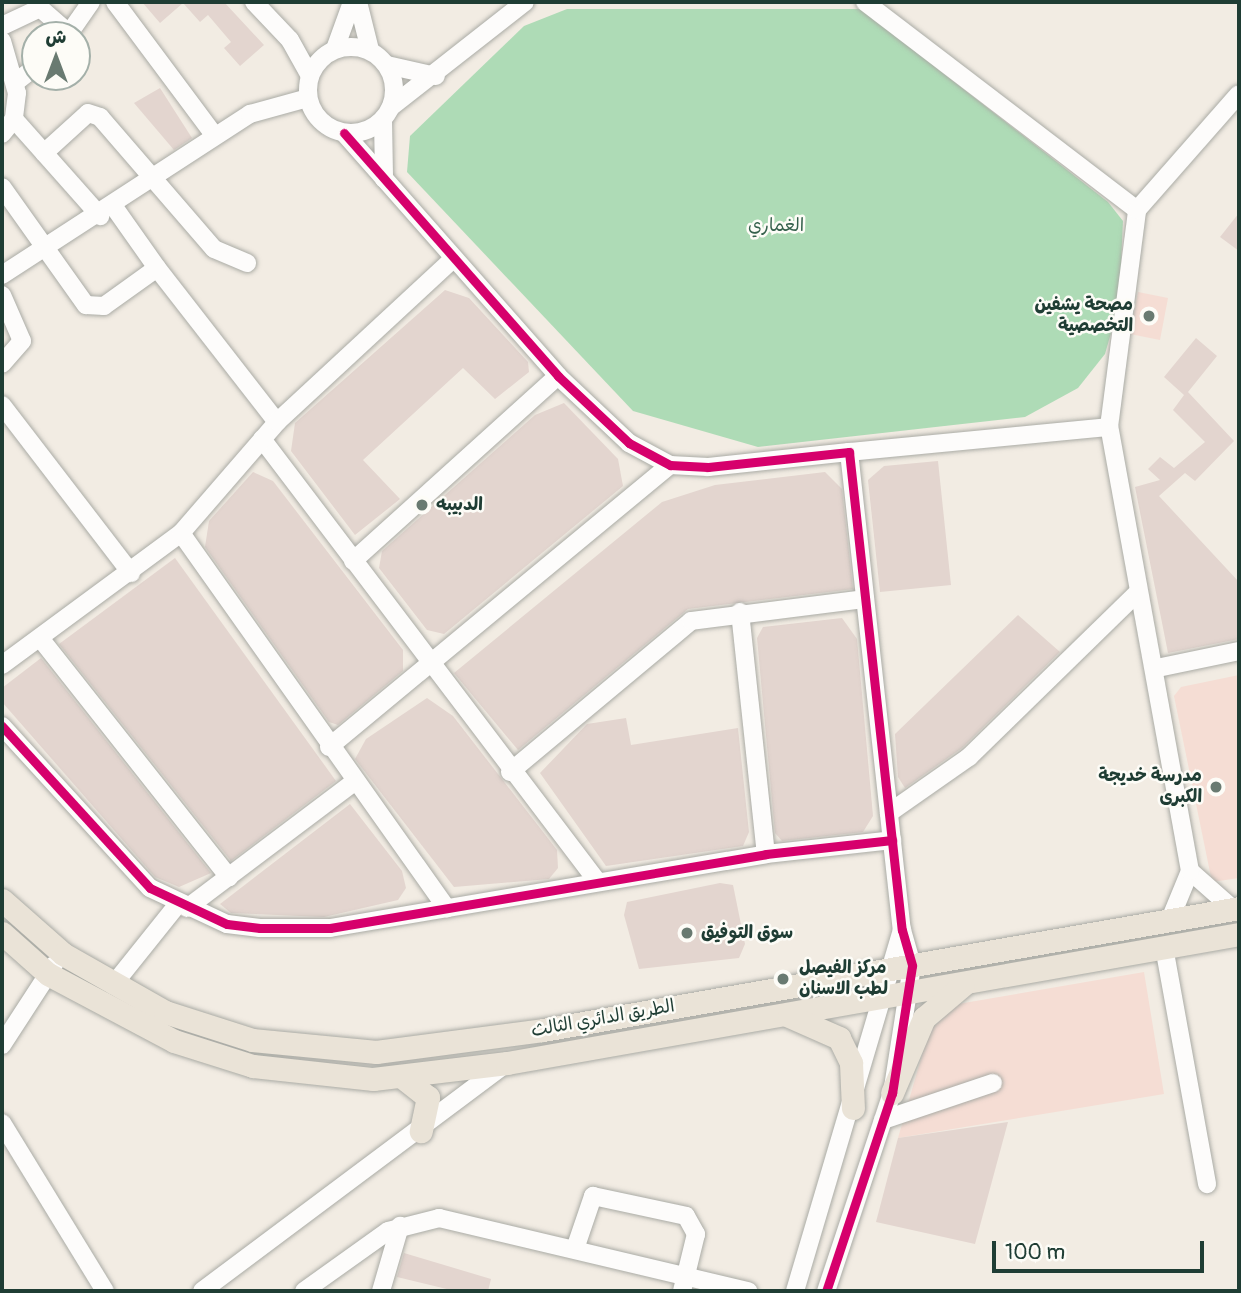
<!DOCTYPE html>
<meta charset="utf-8">
<style>
body{margin:0}
#map{position:relative;width:1241px;height:1293px;overflow:hidden;background:#f2ece3;font-family:Pangolin,"Playpen Sans Arabic",sans-serif}
div>[style]{position:absolute}
.built>*{inset:0;background:#f5ddd4}
.green>*{inset:0;background:#aedbb6}
.building>*{inset:0;background:#e3d5cf}
.roads{filter:drop-shadow(0 0 2px #aaaba5) drop-shadow(0 0 2px #aaaba5)}
.minor>*{height:18px;margin:-9px;padding:0 9px;transform-origin:9px;border-radius:9px;background:#fdfcfb}
.minor>.ring{margin:-9px;padding:0;box-sizing:content-box;background:none;border:18px solid #fdfcfb;border-radius:50%}
.major>*{height:23px;margin:-11.5px;padding:0 11.5px;transform-origin:11.5px;border-radius:11.5px;background:#eae3d7}
.cycleway>*{height:9px;margin:-4.5px;padding:0 4.5px;transform-origin:4.5px;border-radius:4.5px;background:#d6006c}
.dots>*{width:19px;height:19px;translate:-50% -50%;box-sizing:border-box;border:4px solid #fdfcf7;border-radius:50%}
span{translate:-50% -50%;white-space:nowrap;text-align:center;line-height:1.15;-webkit-text-stroke:5px #fdfcf7;paint-order:stroke}
.park-label{font-size:18px;color:#35614c}
.poi-label{font-size:18px;color:#1f3d34;font-weight:700}
.right{translate:-100% -50%;text-align:right}
.left{translate:0 -50%;text-align:left}
.street-label{font-size:18px;color:#1f3d34}
.frame{position:absolute;inset:0;border:4px solid #1f3d34;pointer-events:none}
.north{position:absolute;left:21px;top:21px;width:70px;height:70px;box-sizing:border-box;background:#fdfcf7;border:2px solid #a4b0a9;border-radius:50%;rotate:0deg;font-size:19px;font-weight:700;line-height:28px;text-align:center;color:#1f3d34}
.north::after{content:'';display:block;margin:auto;width:24px;height:32px;background:#697a71;clip-path:polygon(50% 0,100% 100%,50% 72%,0 100%)}
.scale{position:absolute;left:992px;top:1241px;width:212px;height:32px;box-sizing:border-box;border:4px solid #1f3d34;border-top:0;padding-left:9px;font-size:21px;line-height:24px;white-space:nowrap;color:#1f3d34;-webkit-text-stroke:5px #fdfcf7;paint-order:stroke}
</style>
<div id="map">
<div class="built">
<div style="clip-path:polygon(1138px 292px,1168px 298px,1160px 340px,1130px 334px)"></div>
<div style="clip-path:polygon(1239px 675px,1239px 878px,1212px 882px,1174px 696px,1181px 687px)"></div>
<div style="clip-path:polygon(1144px 972px,1164px 1094px,898px 1138px,929px 1031px,958px 1004px)"></div>
</div>
<div class="green">
<div style="clip-path:polygon(567px 9px,861px 9px,1108px 202px,1123px 221px,1119px 305px,1105px 354px,1078px 388px,1025px 417px,758px 447px,633px 411px,407px 172px,410px 136px,524px 26px)"></div>
</div>
<div class="building">
<div style="clip-path:polygon(142px 2px,224px 2px,264px 45px,240px 66px,224px 48px,231px 42px,208px 15px,200px 22px,183px 3px,160px 23px)"></div>
<div style="clip-path:polygon(160px 88px,192px 138px,174px 150px,134px 103px)"></div>
<div style="clip-path:polygon(1239px 213px,1239px 251px,1220px 237px)"></div>
<div style="clip-path:polygon(445px 290px,469px 298px,528px 362px,529px 372px,495px 399px,463px 368px,363px 460px,400px 499px,355px 535px,291px 451px,295px 423px)"></div>
<div style="clip-path:polygon(1196px 338px,1217px 356px,1188px 392px,1234px 441px,1195px 481px,1185px 473px,1159px 496px,1239px 582px,1239px 639px,1168px 653px,1135px 487px,1160px 480px,1148px 469px,1160px 457px,1174px 468px,1205px 442px,1173px 410px,1184px 395px,1164px 377px)"></div>
<div style="clip-path:polygon(564px 403px,618px 459px,623px 486px,444px 634px,427px 630px,379px 568px,382px 551px,535px 415px)"></div>
<div style="clip-path:polygon(938px 461px,951px 585px,880px 592px,868px 480px,884px 466px)"></div>
<div style="clip-path:polygon(253px 472px,273px 481px,403px 650px,403px 671px,338px 725px,329px 722px,205px 547px,209px 521px)"></div>
<div style="clip-path:polygon(825px 472px,842px 489px,853px 589px,688px 609px,518px 750px,454px 673px,662px 502px,715px 485px)"></div>
<div style="clip-path:polygon(175px 558px,336px 781px,231px 861px,59px 644px)"></div>
<div style="clip-path:polygon(1018px 615px,1060px 652px,962px 748px,905px 788px,898px 777px,895px 734px)"></div>
<div style="clip-path:polygon(842px 618px,857px 639px,873px 816px,863px 832px,782px 841px,775px 833px,757px 638px,763px 627px)"></div>
<div style="clip-path:polygon(41px 658px,211px 873px,179px 887px,155px 877px,2px 702px,2px 688px)"></div>
<div style="clip-path:polygon(427px 698px,453px 716px,557px 850px,558px 868px,549px 879px,454px 887px,355px 759px,366px 739px)"></div>
<div style="clip-path:polygon(626px 718px,631px 745px,738px 728px,749px 832px,743px 846px,606px 866px,540px 773px,587px 724px)"></div>
<div style="clip-path:polygon(350px 804px,402px 871px,406px 888px,398px 900px,324px 917px,231px 913px,220px 904px)"></div>
<div style="clip-path:polygon(720px 883px,733px 885px,745px 944px,739px 958px,639px 969px,624px 915px,627px 902px)"></div>
<div style="clip-path:polygon(1008px 1122px,975px 1244px,876px 1222px,898px 1138px)"></div>
<div style="clip-path:polygon(404px 1253px,491px 1279px,488px 1291px,455px 1291px,397px 1277px)"></div>
</div>
<div class="roads">
<div class="minor">
<div style="left:115px;top:2px;width:167px;rotate:53.3deg"></div>
<div style="left:254px;top:2px;width:52px;rotate:46.5deg"></div>
<div style="left:290px;top:40px;width:41px;rotate:60.9deg"></div>
<div style="left:358px;top:2px;width:49px;rotate:76deg"></div>
<div style="left:865px;top:2px;width:342px;rotate:37.4deg"></div>
<div style="left:2px;top:26px;width:42px;rotate:-25.3deg"></div>
<div style="left:40px;top:8px;width:38px;rotate:41deg"></div>
<div style="left:68px;top:35px;width:40px;rotate:-55.1deg"></div>
<div style="left:2px;top:41px;width:54px;rotate:73.9deg"></div>
<div style="left:17px;top:93px;width:26px;rotate:97deg"></div>
<div style="left:14px;top:119px;width:19px;rotate:129deg"></div>
<div class="ring" style="left:308px;top:47px;width:68px;height:68px"></div>
<div style="left:335px;top:49px;width:50px;rotate:-70.1deg"></div>
<div style="left:387px;top:65px;width:50px;rotate:12.7deg"></div>
<div style="left:16px;top:82px;width:24px;rotate:-38deg"></div>
<div style="left:391px;top:107px;width:170px;rotate:-38.1deg"></div>
<div style="left:14px;top:119px;width:130px;rotate:48.4deg"></div>
<div style="left:383px;top:119px;width:60px;rotate:89deg"></div>
<div style="left:344px;top:133px;width:324px;rotate:48.6deg"></div>
<div style="left:558px;top:376px;width:98px;rotate:43.3deg"></div>
<div style="left:629px;top:443px;width:47px;rotate:28.2deg"></div>
<div style="left:670px;top:465px;width:38px;rotate:3deg"></div>
<div style="left:708px;top:467px;width:142px;rotate:-6.1deg"></div>
<div style="left:849px;top:452px;width:481px;rotate:83.7deg"></div>
<div style="left:902px;top:930px;width:37px;rotate:74deg"></div>
<div style="left:912px;top:966px;width:129px;rotate:98.9deg"></div>
<div style="left:892px;top:1093px;width:209px;rotate:108.4deg"></div>
<div style="left:44px;top:153px;width:59px;rotate:-42.3deg"></div>
<div style="left:88px;top:113px;width:13px;rotate:18deg"></div>
<div style="left:100px;top:117px;width:174px;rotate:49.2deg"></div>
<div style="left:214px;top:249px;width:36px;rotate:23deg"></div>
<div style="left:2px;top:187px;width:145px;rotate:54.6deg"></div>
<div style="left:86px;top:305px;width:18px;rotate:3deg"></div>
<div style="left:104px;top:306px;width:65px;rotate:-35.6deg"></div>
<div style="left:157px;top:268px;width:195px;rotate:52.1deg"></div>
<div style="left:114px;top:207px;width:75px;rotate:54.8deg"></div>
<div style="left:2px;top:275px;width:296px;rotate:-33deg"></div>
<div style="left:250px;top:114px;width:60px;rotate:-15.4deg"></div>
<div style="left:2px;top:295px;width:50px;rotate:66.5deg"></div>
<div style="left:22px;top:341px;width:30px;rotate:131deg"></div>
<div style="left:2px;top:405px;width:212px;rotate:52.5deg"></div>
<div style="left:262px;top:439px;width:555px;rotate:52.84deg"></div>
<div style="left:849px;top:452px;width:261px;rotate:-5.5deg"></div>
<div style="left:181px;top:533px;width:460px;rotate:54.7deg"></div>
<div style="left:353px;top:561px;width:276px;rotate:-42.1deg"></div>
<div style="left:740px;top:612px;width:243px;rotate:83.9deg"></div>
<div style="left:40px;top:638px;width:305px;rotate:51.7deg"></div>
<div style="left:2px;top:665px;width:222px;rotate:-36.4deg"></div>
<div style="left:181px;top:533px;width:147px;rotate:-49.1deg"></div>
<div style="left:277px;top:422px;width:241px;rotate:-42.8deg"></div>
<div style="left:1157px;top:668px;width:84px;rotate:-11.7deg"></div>
<div style="left:2px;top:726px;width:219px;rotate:47.6deg"></div>
<div style="left:150px;top:888px;width:85px;rotate:25.1deg"></div>
<div style="left:227px;top:924px;width:33px;rotate:7deg"></div>
<div style="left:260px;top:928px;width:70px"></div>
<div style="left:330px;top:928px;width:442px;rotate:-9.6deg"></div>
<div style="left:766px;top:854px;width:127px;rotate:-6.3deg"></div>
<div style="left:329px;top:747px;width:442px;rotate:-39.6deg"></div>
<div style="left:510px;top:772px;width:236px;rotate:-39.8deg"></div>
<div style="left:691px;top:621px;width:175px;rotate:-7.2deg"></div>
<div style="left:889px;top:813px;width:98px;rotate:-35deg"></div>
<div style="left:969px;top:757px;width:235px;rotate:-44.3deg"></div>
<div style="left:1190px;top:871px;width:57px;rotate:41.5deg"></div>
<div style="left:187px;top:908px;width:209px;rotate:-37deg"></div>
<div style="left:1169px;top:922px;width:55px;rotate:-67.6deg"></div>
<div style="left:1190px;top:871px;width:451px;rotate:-100.3deg"></div>
<div style="left:1109px;top:427px;width:219px;rotate:-82.6deg"></div>
<div style="left:1137px;top:210px;width:154px;rotate:-48.7deg"></div>
<div style="left:1164px;top:947px;width:241px;rotate:79.7deg"></div>
<div style="left:113px;top:985px;width:104px;rotate:-51.3deg"></div>
<div style="left:2px;top:1045px;width:95px;rotate:-57deg"></div>
<div style="left:883px;top:1120px;width:116px;rotate:-18.6deg"></div>
<div style="left:2px;top:1123px;width:197px;rotate:58.5deg"></div>
<div style="left:576px;top:1246px;width:53px;rotate:-71.2deg"></div>
<div style="left:593px;top:1196px;width:95px;rotate:12.1deg"></div>
<div style="left:686px;top:1216px;width:21px;rotate:61deg"></div>
<div style="left:696px;top:1234px;width:59px;rotate:103.8deg"></div>
<div style="left:202px;top:1291px;width:381px;rotate:-36.8deg"></div>
<div style="left:304px;top:1291px;width:103px;rotate:-35.5deg"></div>
<div style="left:388px;top:1231px;width:53px;rotate:-14.3deg"></div>
<div style="left:439px;top:1218px;width:318px;rotate:13.3deg"></div>
<div style="left:381px;top:1291px;width:68px;rotate:-73.7deg"></div>
<div style="left:795px;top:1291px;width:377px;rotate:-73.5deg"></div>
</div>
<div class="major">
<div style="left:2px;top:900px;width:81px;rotate:41.5deg"></div>
<div style="left:63px;top:954px;width:117px;rotate:29.6deg"></div>
<div style="left:165px;top:1012px;width:91px;rotate:17.8deg"></div>
<div style="left:252px;top:1040px;width:125px;rotate:5.5deg"></div>
<div style="left:376px;top:1052px;width:168px;rotate:-7.5deg"></div>
<div style="left:543px;top:1030px;width:707px;rotate:-9.94deg"></div>
<div style="left:2px;top:933px;width:62px;rotate:41.7deg"></div>
<div style="left:48px;top:974px;width:143px;rotate:28deg"></div>
<div style="left:174px;top:1041px;width:83px;rotate:17.6deg"></div>
<div style="left:253px;top:1066px;width:121px;rotate:6.2deg"></div>
<div style="left:373px;top:1079px;width:135px;rotate:-6.8deg"></div>
<div style="left:507px;top:1063px;width:743px;rotate:-9.99deg"></div>
<div style="left:789px;top:1016px;width:55px;rotate:23.7deg"></div>
<div style="left:839px;top:1038px;width:28px;rotate:64deg"></div>
<div style="left:851px;top:1063px;width:45px;rotate:87.5deg"></div>
<div style="left:402px;top:1077px;width:33px;rotate:38deg"></div>
<div style="left:428px;top:1097px;width:35px;rotate:102deg"></div>
<div style="left:892px;top:1093px;width:82px;rotate:-66.9deg"></div>
<div style="left:924px;top:1018px;width:51px;rotate:-40.2deg"></div>
</div>
</div>
<div class="cycleway">
<div style="left:344px;top:133px;width:324px;rotate:48.6deg"></div>
<div style="left:558px;top:376px;width:98px;rotate:43.3deg"></div>
<div style="left:629px;top:443px;width:47px;rotate:28.2deg"></div>
<div style="left:670px;top:465px;width:38px;rotate:3deg"></div>
<div style="left:708px;top:467px;width:142px;rotate:-6.1deg"></div>
<div style="left:849px;top:452px;width:481px;rotate:83.7deg"></div>
<div style="left:902px;top:930px;width:37px;rotate:74deg"></div>
<div style="left:912px;top:966px;width:129px;rotate:98.9deg"></div>
<div style="left:892px;top:1093px;width:209px;rotate:108.4deg"></div>
<div style="left:2px;top:726px;width:219px;rotate:47.6deg"></div>
<div style="left:150px;top:888px;width:85px;rotate:25.1deg"></div>
<div style="left:227px;top:924px;width:33px;rotate:7deg"></div>
<div style="left:260px;top:928px;width:70px"></div>
<div style="left:330px;top:928px;width:442px;rotate:-9.6deg"></div>
<div style="left:766px;top:854px;width:127px;rotate:-6.3deg"></div>
</div>
<div class="dots">
<div style="left:1149px;top:316px;background:#697a71"></div>
<div style="left:422px;top:505px;background:#697a71"></div>
<div style="left:1216px;top:787px;background:#697a71"></div>
<div style="left:687px;top:933px;background:#697a71"></div>
<div style="left:783px;top:979px;background:#697a71"></div>
</div>
<div class="park-label">
<span style="left:776px;top:226px">الغماري</span>
</div>
<div class="poi-label">
<span class="right" style="left:1133px;top:316px">مصحة يشفين<br>التخصصية</span>
<span class="left" style="left:436px;top:505px">الدبيبه</span>
<span class="right" style="left:1202px;top:787px">مدرسة خديجة<br>الكبرى</span>
<span class="left" style="left:701px;top:933px">سوق التوفيق</span>
<span class="left" style="left:799px;top:979px">مركز الفيصل<br>لطب الاسنان</span>
</div>
<div class="street-label">
<span style="left:603px;top:1019px;rotate:-10deg">الطريق الدائري الثالث</span>
</div>
<div class="frame"></div>
<div class="north">ش</div>
<div class="scale">100 m</div>
</div>
